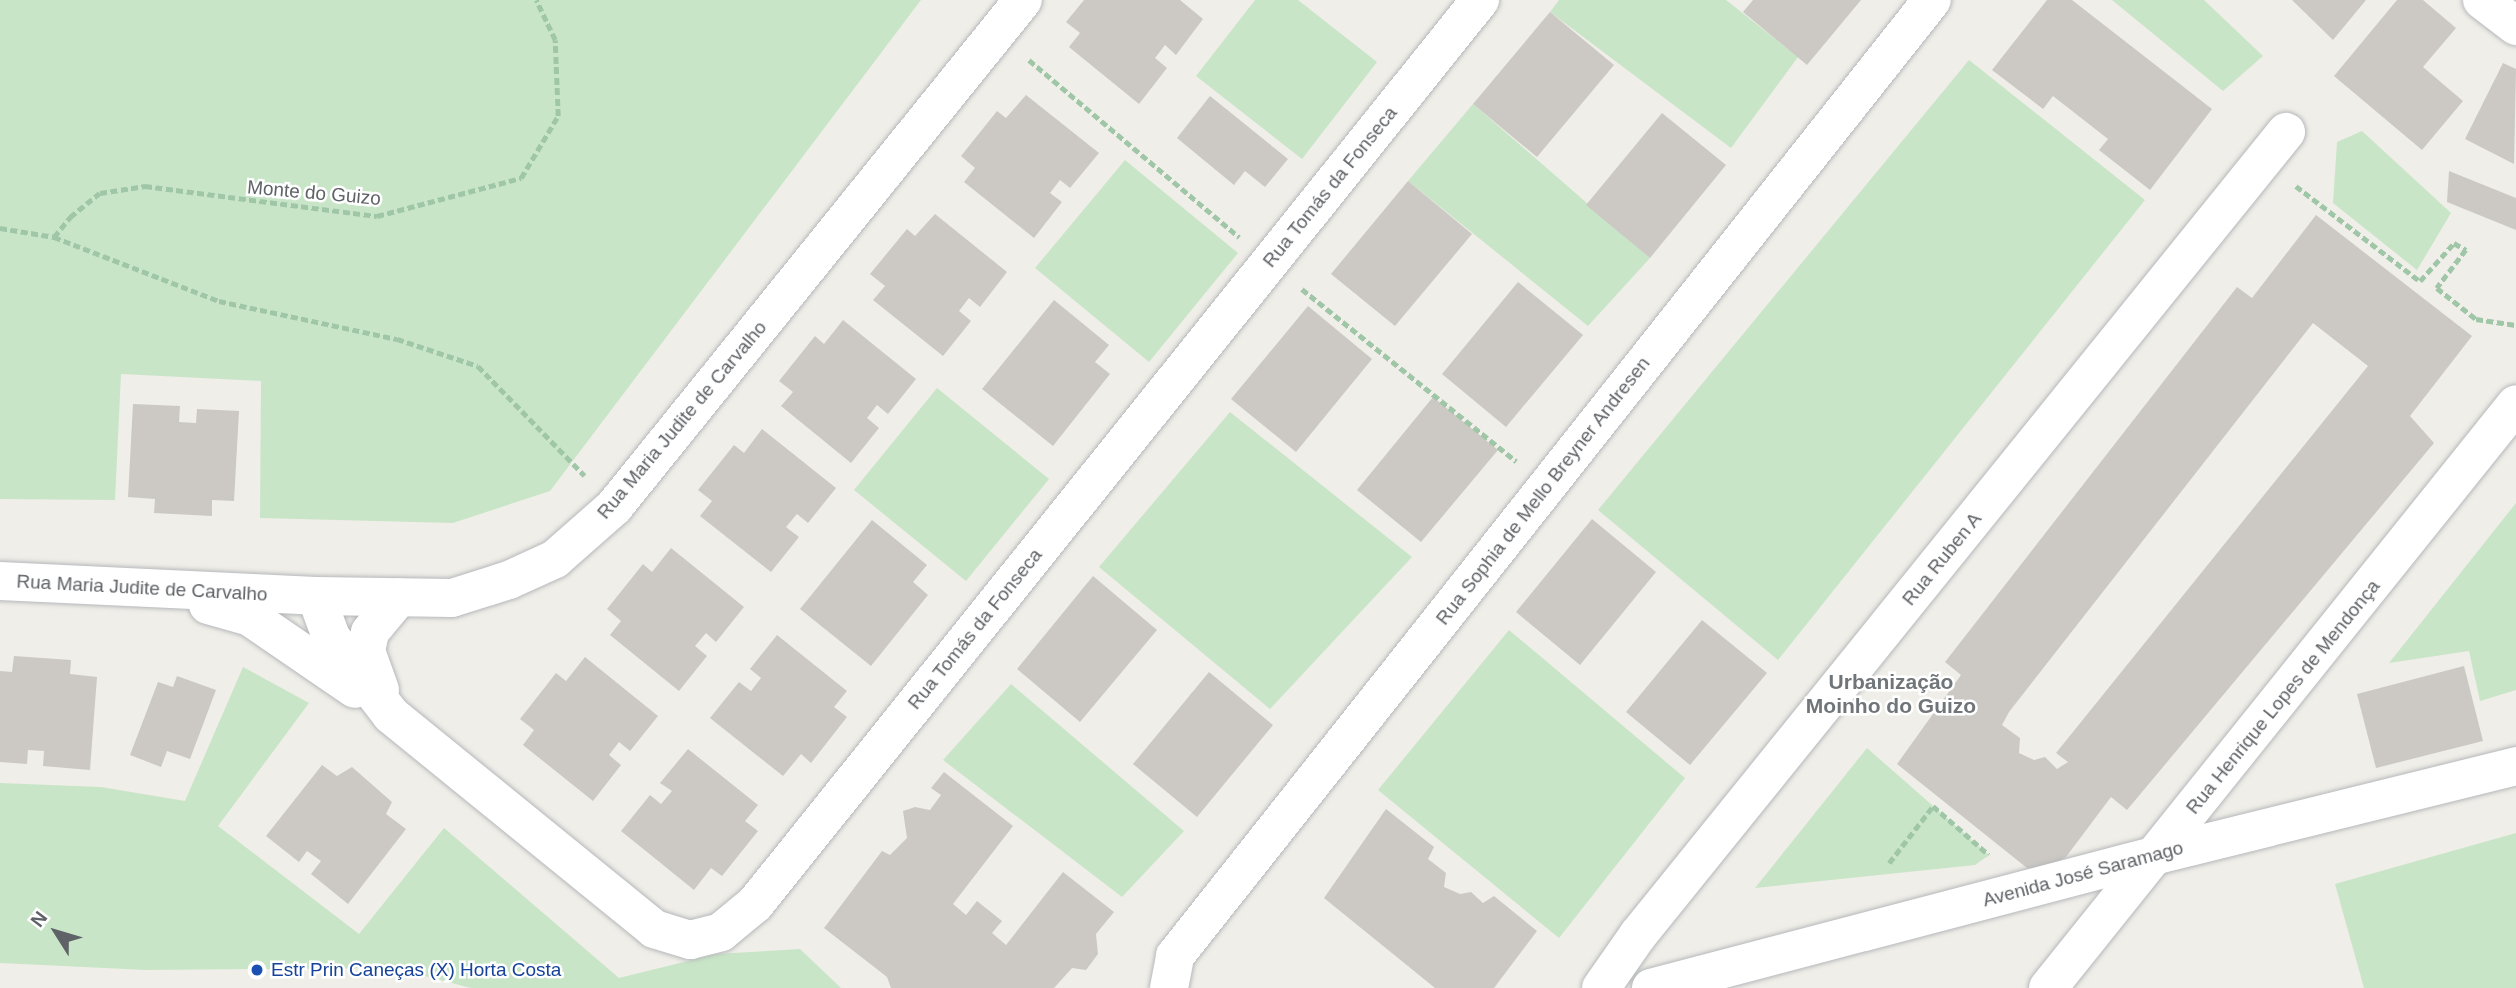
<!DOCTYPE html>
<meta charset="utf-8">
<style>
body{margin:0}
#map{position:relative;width:2516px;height:988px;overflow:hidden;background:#f0eee8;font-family:Helvetica,sans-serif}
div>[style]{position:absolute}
.green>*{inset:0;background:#c9e5c7}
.building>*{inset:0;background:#ccc9c4}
.path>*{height:4.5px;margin-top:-2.25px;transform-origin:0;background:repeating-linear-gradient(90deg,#a0c6a8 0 7px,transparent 0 10.5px)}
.roads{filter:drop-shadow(0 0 2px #b5b8bb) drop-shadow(0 0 2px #b5b8bb)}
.minor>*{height:38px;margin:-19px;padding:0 19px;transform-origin:19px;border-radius:19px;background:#fff}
.dots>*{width:19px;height:19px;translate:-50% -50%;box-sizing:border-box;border:4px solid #fff;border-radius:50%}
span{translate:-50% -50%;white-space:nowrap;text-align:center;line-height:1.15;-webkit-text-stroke:5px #fff;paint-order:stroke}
.street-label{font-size:19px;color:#5f6367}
.transit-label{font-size:19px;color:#164399}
.left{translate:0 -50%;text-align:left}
.neighbourhood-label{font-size:21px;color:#707579;font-weight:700}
.north{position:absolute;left:21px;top:897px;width:70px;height:70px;-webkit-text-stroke:5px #fff;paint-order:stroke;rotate:307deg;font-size:19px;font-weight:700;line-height:28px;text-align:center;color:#5f6367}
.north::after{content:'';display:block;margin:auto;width:24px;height:32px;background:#5f6367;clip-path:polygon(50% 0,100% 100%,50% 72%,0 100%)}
</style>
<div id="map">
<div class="green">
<div style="clip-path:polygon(0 0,921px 0,550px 491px,453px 523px,260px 518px,261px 381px,121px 374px,115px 500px,0 499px)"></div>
<div style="clip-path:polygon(1255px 0,1298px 0,1377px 62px,1302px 159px,1196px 76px)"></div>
<div style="clip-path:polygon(1559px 0,1726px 0,1798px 57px,1731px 148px,1550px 12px)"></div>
<div style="clip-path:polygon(2112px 0,2204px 0,2263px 56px,2223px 91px)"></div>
<div style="clip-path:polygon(1969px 60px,2145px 200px,1778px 660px,1598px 510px)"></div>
<div style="clip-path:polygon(1473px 104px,1650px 258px,1588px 326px,1408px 181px)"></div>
<div style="clip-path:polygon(2362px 131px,2451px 213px,2417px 270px,2333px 203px,2337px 142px)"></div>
<div style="clip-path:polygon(1125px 160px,1238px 253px,1149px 362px,1035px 268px)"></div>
<div style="clip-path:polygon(937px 388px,1049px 479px,966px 581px,854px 490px)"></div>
<div style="clip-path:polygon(1230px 412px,1412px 557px,1270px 709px,1099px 567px)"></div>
<div style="clip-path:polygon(2516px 503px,2516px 690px,2480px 701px,2469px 651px,2389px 663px)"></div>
<div style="clip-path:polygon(1509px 630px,1685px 778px,1559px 938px,1378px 790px)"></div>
<div style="clip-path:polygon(243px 667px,309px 703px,218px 826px,359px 934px,444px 828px,619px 978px,716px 954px,800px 949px,841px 988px,471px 988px,394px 968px,146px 970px,0 963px,0 783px,101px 787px,185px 801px)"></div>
<div style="clip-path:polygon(1011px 684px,1184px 831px,1122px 897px,943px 760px)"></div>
<div style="clip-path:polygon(1867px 748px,1989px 855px,1975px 865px,1755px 888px)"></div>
<div style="clip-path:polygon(2516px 833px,2516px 988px,2364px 988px,2335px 884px)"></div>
</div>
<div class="building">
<div style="clip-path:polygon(1084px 0,1180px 0,1203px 19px,1176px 55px,1165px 45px,1155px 58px,1167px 68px,1139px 104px,1069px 47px,1080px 33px,1066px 22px)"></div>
<div style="clip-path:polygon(1753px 0,1861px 0,1807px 65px,1743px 12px)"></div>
<div style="clip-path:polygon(2047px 0,2072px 0,2212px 109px,2150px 190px,2099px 150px,2108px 139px,2053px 96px,2043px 109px,1992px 70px)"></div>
<div style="clip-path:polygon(2292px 0,2366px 0,2333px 40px)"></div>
<div style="clip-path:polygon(2397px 0,2423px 0,2456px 28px,2423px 67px,2463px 101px,2422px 150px,2334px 76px)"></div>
<div style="clip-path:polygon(1550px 12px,1614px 65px,1537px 157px,1473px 104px)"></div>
<div style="clip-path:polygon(2503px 63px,2516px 69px,2514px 164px,2465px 139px)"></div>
<div style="clip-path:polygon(1026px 95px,1099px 153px,1070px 188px,1060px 180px,1050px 193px,1062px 202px,1034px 238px,964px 182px,975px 168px,961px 156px,997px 111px,1006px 118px)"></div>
<div style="clip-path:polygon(1210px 96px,1288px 159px,1265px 187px,1245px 171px,1234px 185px,1177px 138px)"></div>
<div style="clip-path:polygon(1662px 113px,1726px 165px,1650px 258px,1586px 205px)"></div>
<div style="clip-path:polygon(2449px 171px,2516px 198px,2516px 230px,2447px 202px)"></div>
<div style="clip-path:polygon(1408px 181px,1472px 234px,1395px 326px,1331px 274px)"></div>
<div style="clip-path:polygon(935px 214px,1007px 272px,980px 307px,969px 298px,959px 311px,971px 321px,943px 356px,873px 300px,885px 286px,870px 274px,907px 229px,915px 236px)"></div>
<div style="clip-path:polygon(evenodd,2316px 215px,2472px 336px,2410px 416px,2434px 443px,2127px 810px,2111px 797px,2066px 857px,2045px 869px,2027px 868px,1897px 764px,1961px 675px,1945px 662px,2237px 287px,2252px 298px,2316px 215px,2313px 323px,2368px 366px,2056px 753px,2068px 762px,2057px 769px,2045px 757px,2034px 760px,2019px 753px,2020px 738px,2002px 725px,2009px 712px,2313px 323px)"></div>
<div style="clip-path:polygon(1518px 282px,1583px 335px,1506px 427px,1442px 374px)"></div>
<div style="clip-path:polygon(1054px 300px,1109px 345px,1095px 362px,1110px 374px,1053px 446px,982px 389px)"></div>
<div style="clip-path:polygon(1308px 306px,1372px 359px,1296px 452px,1231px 399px)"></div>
<div style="clip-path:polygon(843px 320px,916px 379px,888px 414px,877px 405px,867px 418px,879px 428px,851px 463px,781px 406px,793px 392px,779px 381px,815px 336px,824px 344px)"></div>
<div style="clip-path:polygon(1433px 397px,1498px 450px,1421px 542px,1357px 490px)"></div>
<div style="clip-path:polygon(133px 404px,180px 406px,179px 422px,196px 423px,197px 409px,239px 411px,234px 501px,212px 500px,212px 516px,154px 513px,155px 499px,128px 497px)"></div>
<div style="clip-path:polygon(762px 429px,836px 488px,808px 523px,797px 514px,786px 527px,799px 537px,771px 572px,700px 516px,712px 501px,698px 490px,734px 445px,744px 453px)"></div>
<div style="clip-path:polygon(1592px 519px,1656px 572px,1580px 665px,1516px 612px)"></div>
<div style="clip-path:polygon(872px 520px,927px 565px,913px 582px,928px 595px,871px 666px,800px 609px)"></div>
<div style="clip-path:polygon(671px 548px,744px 607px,716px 642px,706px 633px,695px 646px,707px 656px,679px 691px,610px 635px,621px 621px,607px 609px,643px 564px,652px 572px)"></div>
<div style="clip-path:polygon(1093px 576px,1157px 630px,1080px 722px,1017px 669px)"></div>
<div style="clip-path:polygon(1702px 620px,1767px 673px,1690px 765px,1626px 712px)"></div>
<div style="clip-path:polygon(777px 635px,847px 691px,834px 707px,847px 717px,811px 763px,801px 754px,783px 776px,710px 718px,739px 682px,751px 691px,761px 678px,750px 669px)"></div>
<div style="clip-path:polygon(14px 656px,71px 660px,70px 674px,97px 677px,90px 770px,43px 766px,44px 751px,28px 750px,27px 764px,0 762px,0 671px,12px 672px)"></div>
<div style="clip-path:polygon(585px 657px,658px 716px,630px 751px,619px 742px,609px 755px,621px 765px,593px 801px,523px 745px,534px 730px,520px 719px,556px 673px,566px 681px)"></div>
<div style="clip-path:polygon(2464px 666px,2483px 741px,2376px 768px,2357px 694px)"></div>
<div style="clip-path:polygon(1209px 672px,1273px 725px,1197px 817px,1133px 764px)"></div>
<div style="clip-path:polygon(177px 676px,216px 690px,190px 759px,167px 751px,161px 767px,130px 755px,158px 682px,173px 687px)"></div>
<div style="clip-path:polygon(688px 749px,758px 805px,745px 821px,758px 831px,722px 876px,711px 868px,694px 890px,621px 831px,650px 795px,661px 804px,672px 791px,660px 783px)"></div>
<div style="clip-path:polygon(322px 765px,337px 776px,352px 767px,392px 802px,386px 814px,406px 829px,348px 904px,311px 874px,321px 861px,307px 851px,299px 862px,266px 836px)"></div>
<div style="clip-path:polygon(944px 772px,1013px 826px,953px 904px,966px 915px,977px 901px,1002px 921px,992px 933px,1006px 945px,1063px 872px,1114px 912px,1096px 934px,1098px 954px,1086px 970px,1072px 968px,1054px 988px,891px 988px,887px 977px,824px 928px,882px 851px,890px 855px,907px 838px,903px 811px,915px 807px,930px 810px,941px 795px,931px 788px)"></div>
<div style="clip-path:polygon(1386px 809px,1434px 847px,1428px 859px,1446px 873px,1444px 887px,1460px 894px,1471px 892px,1483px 903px,1494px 896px,1537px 931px,1494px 988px,1435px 988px,1324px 898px)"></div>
</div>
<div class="path">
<div style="left:1029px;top:60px;width:275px;rotate:40.1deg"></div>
<div style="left:2296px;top:186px;width:156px;rotate:37.5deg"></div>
<div style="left:2420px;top:281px;width:51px;rotate:-48.2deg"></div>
<div style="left:2454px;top:243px;width:14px;rotate:30deg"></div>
<div style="left:2466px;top:250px;width:48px;rotate:127.3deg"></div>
<div style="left:2437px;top:288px;width:50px;rotate:38.5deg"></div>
<div style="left:2476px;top:319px;width:40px;rotate:8.5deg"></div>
<div style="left:0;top:228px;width:55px;rotate:9.5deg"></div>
<div style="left:54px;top:237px;width:177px;rotate:21.2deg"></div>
<div style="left:219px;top:301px;width:182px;rotate:12.1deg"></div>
<div style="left:397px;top:339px;width:85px;rotate:18.4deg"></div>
<div style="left:478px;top:366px;width:153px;rotate:45.8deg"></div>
<div style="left:54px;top:237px;width:26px;rotate:-51deg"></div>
<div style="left:70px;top:217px;width:38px;rotate:-39deg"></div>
<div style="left:100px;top:193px;width:46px;rotate:-8.8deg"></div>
<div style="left:145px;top:186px;width:234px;rotate:7.4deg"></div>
<div style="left:377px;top:216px;width:149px;rotate:-14.8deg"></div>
<div style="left:521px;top:178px;width:72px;rotate:-59.2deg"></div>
<div style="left:558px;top:116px;width:76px;rotate:-92.3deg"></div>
<div style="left:555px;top:40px;width:44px;rotate:-115.4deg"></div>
<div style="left:1302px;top:289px;width:275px;rotate:38.8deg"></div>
<div style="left:1889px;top:863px;width:72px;rotate:-52.3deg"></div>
<div style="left:1933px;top:806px;width:74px;rotate:41.2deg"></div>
</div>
<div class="roads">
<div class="minor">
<div style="left:2482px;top:0;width:43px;rotate:37.4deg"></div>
<div style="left:0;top:581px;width:316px;rotate:2.7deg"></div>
<div style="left:316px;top:596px;width:136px;rotate:0.8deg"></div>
<div style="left:452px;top:598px;width:60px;rotate:-17.5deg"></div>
<div style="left:509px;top:580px;width:51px;rotate:-24.5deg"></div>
<div style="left:555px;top:559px;width:79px;rotate:-41.4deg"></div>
<div style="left:614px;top:507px;width:651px;rotate:-51.11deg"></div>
<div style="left:316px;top:596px;width:44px;rotate:69.9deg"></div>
<div style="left:331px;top:637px;width:98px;rotate:52.4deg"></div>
<div style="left:391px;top:715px;width:339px;rotate:39.1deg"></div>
<div style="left:654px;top:929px;width:38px;rotate:17deg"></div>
<div style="left:690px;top:940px;width:32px;rotate:-14deg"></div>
<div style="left:721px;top:932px;width:44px;rotate:-39.5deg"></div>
<div style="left:755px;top:904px;width:1159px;rotate:-51.27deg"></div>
<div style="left:208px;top:605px;width:44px;rotate:15.9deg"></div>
<div style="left:250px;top:617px;width:127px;rotate:34.4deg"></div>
<div style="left:380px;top:690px;width:41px;rotate:-109.7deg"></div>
<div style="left:366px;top:651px;width:19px;rotate:-78deg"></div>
<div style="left:370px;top:632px;width:45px;rotate:-50.4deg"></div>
<div style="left:1169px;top:988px;width:33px;rotate:-79deg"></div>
<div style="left:1175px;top:956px;width:1219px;rotate:-51.63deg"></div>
<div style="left:1601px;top:988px;width:65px;rotate:-55.1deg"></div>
<div style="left:1638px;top:935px;width:1032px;rotate:-51.1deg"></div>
<div style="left:1651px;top:988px;width:523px;rotate:-14.73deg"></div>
<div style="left:2157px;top:855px;width:370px;rotate:-13.9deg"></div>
<div style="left:2048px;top:988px;width:748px;rotate:-51.29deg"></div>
</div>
</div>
<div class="dots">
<div style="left:257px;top:970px;background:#1a4fb4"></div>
</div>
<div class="street-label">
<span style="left:1330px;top:187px;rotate:-51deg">Rua Tomás da Fonseca</span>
<span style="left:314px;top:193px;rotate:5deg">Monte do Guizo</span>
<span style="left:682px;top:420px;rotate:-50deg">Rua Maria Judite de Carvalho</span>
<span style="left:1543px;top:491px;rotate:-52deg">Rua Sophia de Mello Breyner Andresen</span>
<span style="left:1942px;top:559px;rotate:-51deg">Rua Ruben A</span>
<span style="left:142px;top:588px;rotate:3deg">Rua Maria Judite de Carvalho</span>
<span style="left:975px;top:629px;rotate:-51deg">Rua Tomás da Fonseca</span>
<span style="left:2283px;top:697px;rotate:-51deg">Rua Henrique Lopes de Mendonça</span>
<span style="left:2083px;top:874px;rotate:-15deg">Avenida José Saramago</span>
</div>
<div class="transit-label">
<span class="left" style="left:271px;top:970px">Estr Prin Caneças (X) Horta Costa</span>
</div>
<div class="neighbourhood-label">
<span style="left:1891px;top:694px">Urbanização<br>Moinho do Guizo</span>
</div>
<div class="north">N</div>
</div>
